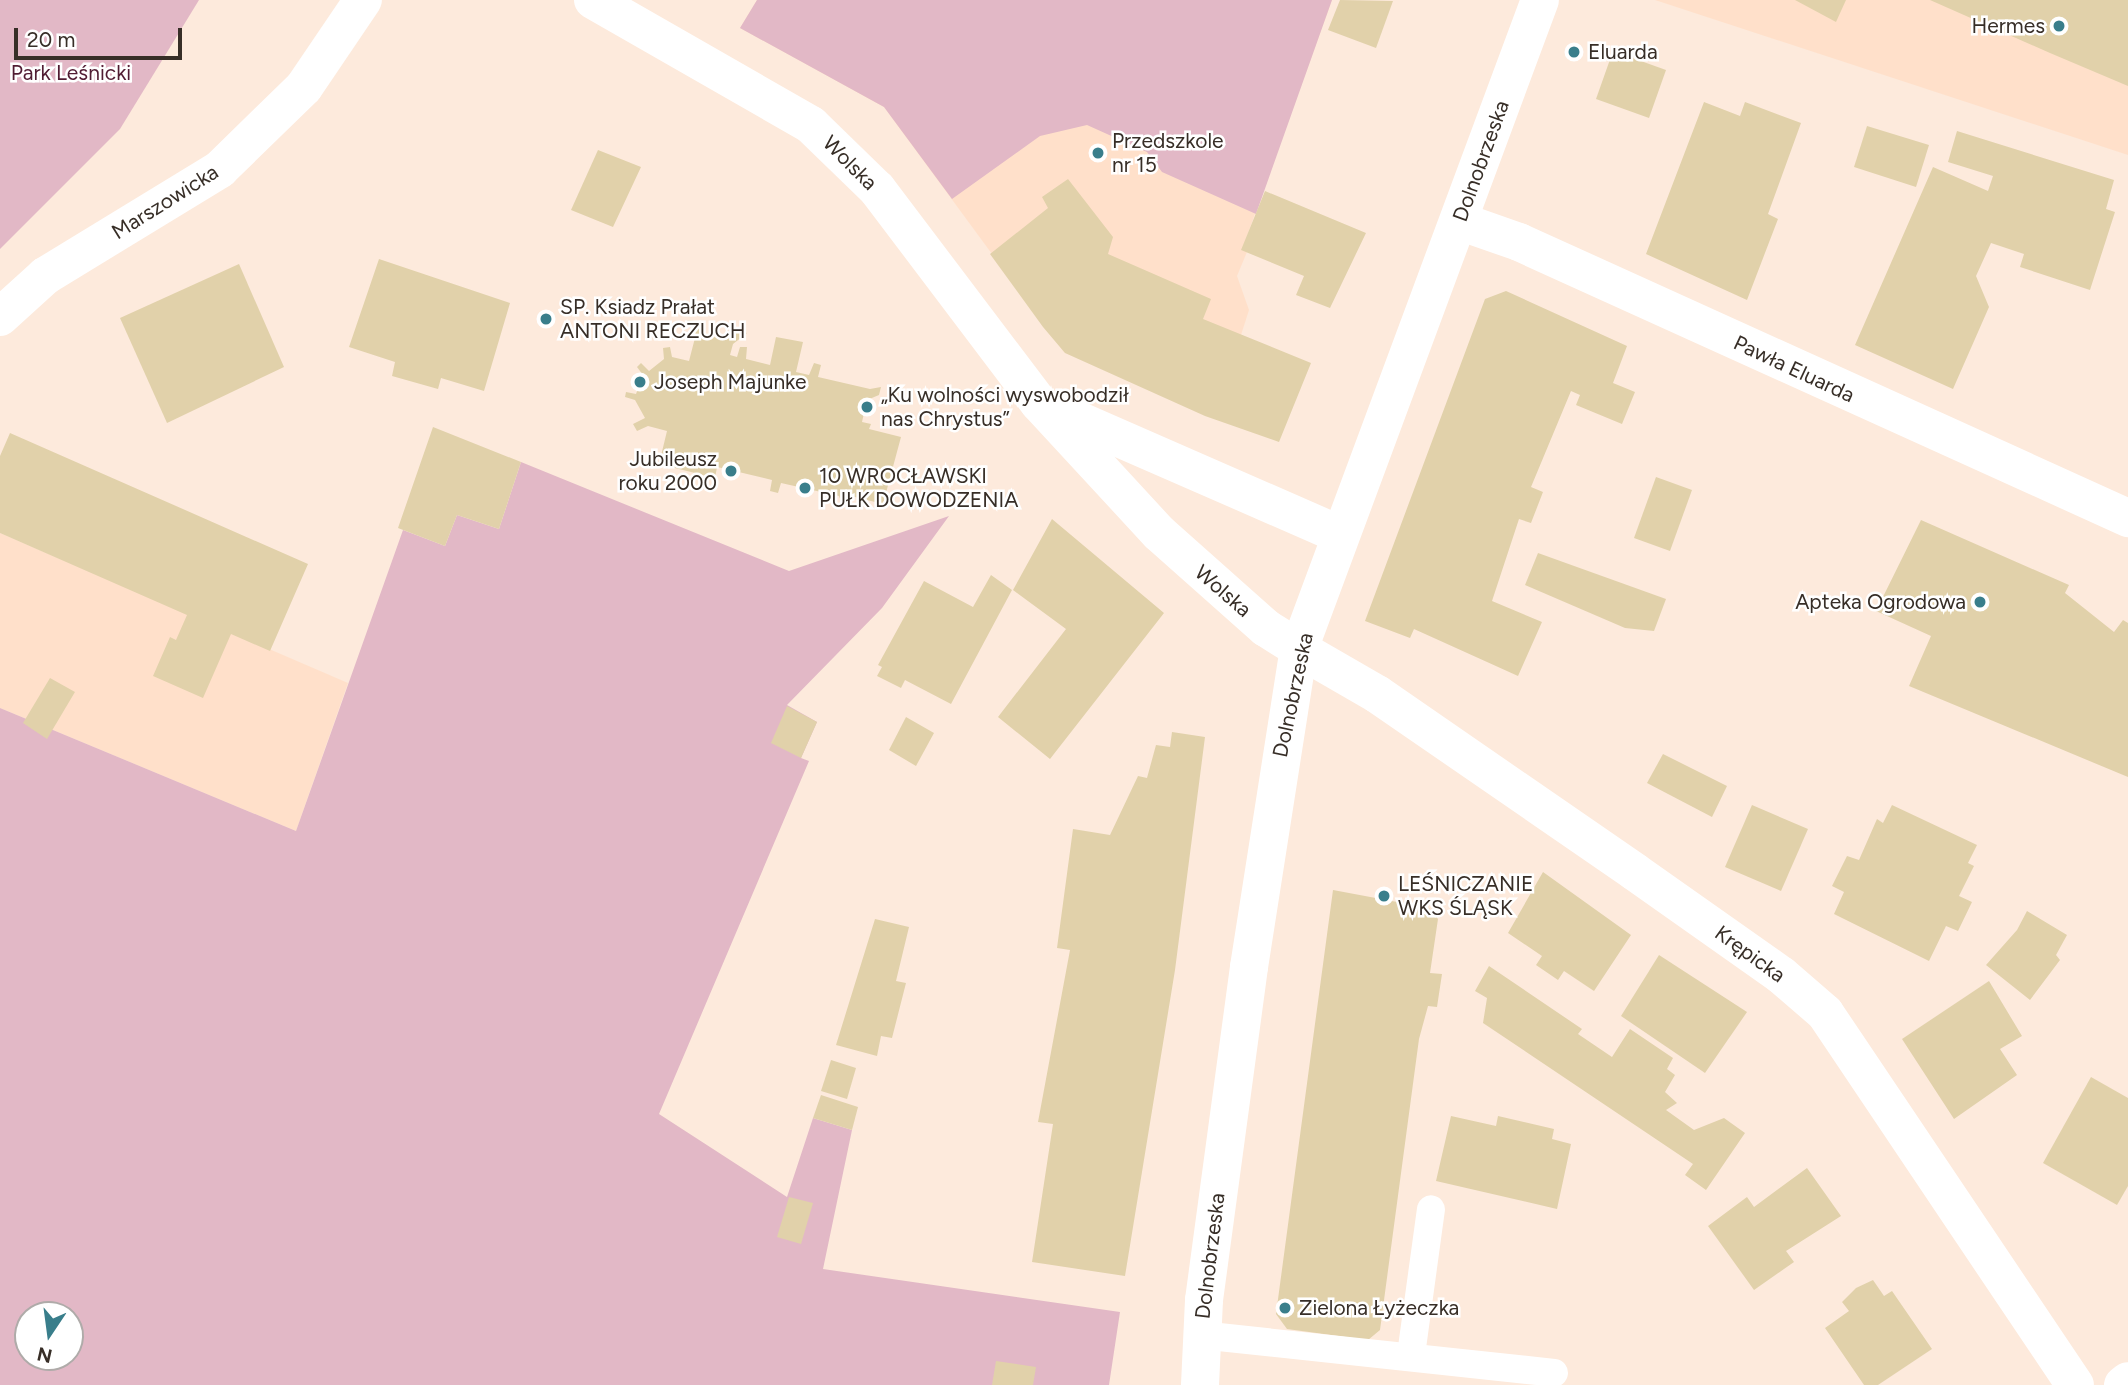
<!DOCTYPE html>
<meta charset="utf-8">
<style>
body{margin:0}
#map{position:relative;width:2128px;height:1385px;overflow:hidden;background:#fdeadc;font-family:Figtree,sans-serif}
div>[style]{position:absolute}
.built>*{inset:0;background:#ffe0ca}
.green>*{inset:0;background:#e2b8c6}
.building>*{inset:0;background:#e1d1aa}
.lane>*{height:28px;margin:-14px;padding:0 14px;transform-origin:14px;border-radius:14px;background:#fff}
.street>*{height:38px;margin:-19px;padding:0 19px;transform-origin:19px;border-radius:19px;background:#fff}
.secondary>*{height:38px;margin:-19px;padding:0 19px;transform-origin:19px;border-radius:19px;background:#fff}
.dots>*{width:19px;height:19px;translate:-50% -50%;box-sizing:border-box;border:4px solid #fff;border-radius:50%}
span{translate:-50% -50%;white-space:nowrap;text-align:center;line-height:1.15;-webkit-text-stroke:5px #fff;paint-order:stroke}
.poi-label{font-size:21px;color:#372e27}
.right{translate:-100% -50%;text-align:right}
.left{translate:0 -50%;text-align:left}
.park-label{font-size:21px;color:#511c33}
.street-label{font-size:21px;color:#372e27}
.north{position:absolute;left:14px;top:1301px;width:70px;height:70px;box-sizing:border-box;background:#fff;border:2px solid #afaba9;border-radius:50%;rotate:193deg;font-size:19px;font-weight:700;line-height:28px;text-align:center;color:#372e27}
.north::after{content:'';display:block;margin:auto;width:24px;height:32px;background:#397e8b;clip-path:polygon(50% 0,100% 100%,50% 72%,0 100%)}
.scale{position:absolute;left:14px;top:28px;width:168px;height:32px;box-sizing:border-box;border:4px solid #372e27;border-top:0;padding-left:9px;font-size:21px;line-height:24px;white-space:nowrap;color:#372e27;-webkit-text-stroke:5px #fff;paint-order:stroke}
</style>
<div id="map">
<div class="built">
<div style="clip-path:polygon(757px 0,1332px 0,1242px 250px,1247px 252px,1237px 276px,1249px 310px,1241px 335px,1140px 384px,1064px 352px,884px 107px,740px 28px)"></div>
<div style="clip-path:polygon(1655px 0,2128px 0,2128px 155px)"></div>
<div style="clip-path:polygon(0 533px,348px 683px,296px 831px,0 708px)"></div>
</div>
<div class="green">
<div style="clip-path:polygon(0 0,199px 0,120px 129px,0 249px)"></div>
<div style="clip-path:polygon(757px 0,1332px 0,1256px 214px,1162px 172px,1147px 152px,1087px 125px,1040px 136px,952px 199px,884px 107px,740px 28px)"></div>
<div style="clip-path:polygon(evenodd,521px 462px,789px 571px,949px 516px,882px 608px,787px 705px,817px 722px,801px 758px,809px 761px,659px 1114px,787px 1197px,813px 1118px,852px 1130px,823px 1269px,1120px 1312px,1109px 1385px,0 1385px,0 708px,296px 831px,403px 530px,445px 546px,457px 515px,499px 529px,521px 462px,28px 1315px,70px 1315px,70px 1357px,28px 1357px,28px 1315px)"></div>
</div>
<div class="building">
<div style="clip-path:polygon(1340px 0,1393px 1px,1376px 48px,1328px 30px)"></div>
<div style="clip-path:polygon(1795px 0,1846px 0,1836px 22px)"></div>
<div style="clip-path:polygon(1930px 0,2128px 0,2128px 86px,2050px 53px)"></div>
<div style="clip-path:polygon(1613px 51px,1666px 70px,1649px 118px,1596px 99px)"></div>
<div style="clip-path:polygon(1704px 102px,1740px 116px,1745px 102px,1801px 123px,1768px 214px,1778px 219px,1747px 300px,1646px 254px)"></div>
<div style="clip-path:polygon(1867px 126px,1929px 145px,1916px 187px,1854px 167px)"></div>
<div style="clip-path:polygon(1957px 131px,2114px 180px,2106px 209px,2115px 212px,2090px 290px,2020px 267px,2024px 254px,1991px 243px,1976px 276px,1989px 307px,1953px 389px,1855px 345px,1933px 167px,1988px 191px,1993px 176px,1948px 162px)"></div>
<div style="clip-path:polygon(598px 150px,641px 167px,613px 227px,571px 210px)"></div>
<div style="clip-path:polygon(1068px 179px,1113px 237px,1108px 254px,1211px 299px,1203px 319px,1311px 363px,1279px 442px,1205px 416px,1065px 353px,1043px 327px,990px 254px,1048px 208px,1042px 197px)"></div>
<div style="clip-path:polygon(1265px 191px,1366px 233px,1330px 308px,1296px 295px,1304px 276px,1241px 250px)"></div>
<div style="clip-path:polygon(379px 259px,510px 303px,484px 391px,441px 378px,438px 389px,392px 376px,395px 362px,349px 347px)"></div>
<div style="clip-path:polygon(239px 264px,284px 367px,167px 423px,120px 318px)"></div>
<div style="clip-path:polygon(1506px 291px,1627px 346px,1613px 383px,1635px 392px,1622px 424px,1576px 405px,1580px 395px,1571px 391px,1531px 487px,1543px 492px,1531px 523px,1519px 519px,1492px 601px,1542px 622px,1518px 676px,1414px 629px,1410px 638px,1365px 621px,1485px 299px)"></div>
<div style="clip-path:polygon(540px 312px,555px 317px,553px 324px,537px 320px)"></div>
<div style="clip-path:polygon(687px 320px,695px 321px,706px 335px,726px 340px,738px 331px,747px 333px,733px 344px,730px 355px,737px 357px,740px 347px,747px 347px,746px 359px,770px 365px,776px 337px,803px 342px,796px 372px,809px 375px,814px 363px,821px 365px,818px 377px,870px 389px,881px 387px,879px 395px,867px 400px,862px 422px,871px 424px,869px 429px,901px 437px,883px 504px,847px 495px,850px 504px,843px 507px,839px 496px,781px 483px,778px 493px,770px 491px,772px 480px,726px 469px,717px 467px,715px 478px,659px 464px,667px 431px,648px 426px,637px 431px,633px 424px,645px 418px,635px 400px,625px 397px,626px 392px,636px 394px,643px 375px,637px 367px,641px 363px,649px 371px,664px 359px,663px 348px,670px 347px,672px 357px,689px 361px,696px 334px)"></div>
<div style="clip-path:polygon(433px 427px,521px 462px,499px 529px,457px 515px,445px 546px,398px 528px)"></div>
<div style="clip-path:polygon(10px 433px,308px 564px,270px 651px,231px 634px,203px 698px,153px 676px,170px 637px,176px 640px,187px 615px,0 533px,0 456px)"></div>
<div style="clip-path:polygon(1656px 477px,1692px 490px,1670px 551px,1634px 538px)"></div>
<div style="clip-path:polygon(1052px 519px,1164px 613px,1050px 759px,998px 717px,1066px 629px,1013px 590px)"></div>
<div style="clip-path:polygon(1921px 520px,2069px 585px,2065px 593px,2114px 632px,2123px 620px,2128px 623px,2128px 777px,1909px 686px,1931px 636px,1876px 611px)"></div>
<div style="clip-path:polygon(1538px 553px,1666px 599px,1654px 631px,1625px 628px,1525px 585px)"></div>
<div style="clip-path:polygon(991px 575px,1012px 590px,951px 704px,905px 680px,901px 688px,877px 676px,882px 667px,878px 665px,924px 581px,973px 607px)"></div>
<div style="clip-path:polygon(50px 678px,75px 692px,47px 739px,23px 723px)"></div>
<div style="clip-path:polygon(787px 706px,817px 722px,801px 758px,771px 743px)"></div>
<div style="clip-path:polygon(906px 717px,934px 733px,916px 766px,889px 750px)"></div>
<div style="clip-path:polygon(1172px 732px,1205px 737px,1175px 970px,1125px 1276px,1032px 1262px,1053px 1124px,1038px 1122px,1070px 950px,1057px 948px,1073px 829px,1110px 835px,1138px 776px,1147px 778px,1156px 745px,1170px 747px)"></div>
<div style="clip-path:polygon(1663px 754px,1727px 786px,1712px 817px,1647px 783px)"></div>
<div style="clip-path:polygon(1752px 805px,1808px 829px,1781px 891px,1725px 867px)"></div>
<div style="clip-path:polygon(1892px 805px,1977px 845px,1968px 863px,1974px 866px,1959px 896px,1972px 902px,1958px 931px,1946px 926px,1929px 961px,1834px 914px,1844px 892px,1832px 886px,1847px 856px,1859px 860px,1877px 819px,1883px 823px)"></div>
<div style="clip-path:polygon(1543px 872px,1631px 935px,1594px 991px,1564px 971px,1558px 980px,1536px 965px,1542px 956px,1508px 933px)"></div>
<div style="clip-path:polygon(1333px 890px,1429px 908px,1438px 919px,1430px 973px,1442px 974px,1437px 1007px,1428px 1006px,1419px 1039px,1380px 1330px,1368px 1340px,1287px 1329px,1276px 1314px)"></div>
<div style="clip-path:polygon(2027px 911px,2067px 935px,2056px 955px,2060px 960px,2030px 1000px,1986px 965px,2017px 930px)"></div>
<div style="clip-path:polygon(875px 919px,909px 927px,896px 981px,906px 983px,892px 1038px,881px 1036px,877px 1056px,836px 1045px)"></div>
<div style="clip-path:polygon(1659px 955px,1747px 1012px,1705px 1073px,1621px 1016px)"></div>
<div style="clip-path:polygon(1489px 966px,1582px 1029px,1578px 1034px,1612px 1057px,1630px 1029px,1673px 1058px,1667px 1069px,1675px 1075px,1665px 1092px,1677px 1103px,1666px 1110px,1694px 1130px,1724px 1118px,1745px 1133px,1706px 1190px,1685px 1175px,1693px 1164px,1483px 1023px,1487px 998px,1475px 991px)"></div>
<div style="clip-path:polygon(1989px 981px,2022px 1036px,2000px 1049px,2017px 1075px,1954px 1119px,1902px 1039px)"></div>
<div style="clip-path:polygon(831px 1060px,856px 1068px,847px 1099px,821px 1091px)"></div>
<div style="clip-path:polygon(2091px 1077px,2128px 1098px,2128px 1186px,2117px 1205px,2043px 1163px)"></div>
<div style="clip-path:polygon(821px 1095px,858px 1107px,852px 1130px,813px 1118px)"></div>
<div style="clip-path:polygon(1451px 1116px,1496px 1126px,1498px 1116px,1554px 1129px,1552px 1139px,1571px 1144px,1557px 1209px,1436px 1181px)"></div>
<div style="clip-path:polygon(1807px 1168px,1841px 1216px,1786px 1251px,1794px 1262px,1754px 1290px,1708px 1226px,1747px 1197px,1754px 1207px)"></div>
<div style="clip-path:polygon(789px 1197px,813px 1203px,801px 1244px,777px 1237px)"></div>
<div style="clip-path:polygon(1873px 1280px,1884px 1296px,1892px 1291px,1932px 1349px,1878px 1385px,1864px 1385px,1825px 1328px,1849px 1311px,1842px 1302px,1856px 1288px)"></div>
<div style="clip-path:polygon(996px 1361px,1036px 1367px,1033px 1385px,992px 1385px)"></div>
</div>
<div class="lane">
<div style="left:1200px;top:1335px;width:356px;rotate:6.1deg"></div>
<div style="left:1411px;top:1355px;width:147px;rotate:-82.2deg"></div>
</div>
<div class="street">
<div style="left:1459px;top:221px;width:64px;rotate:19.3deg"></div>
<div style="left:1519px;top:242px;width:669px;rotate:24.38deg"></div>
<div style="left:1299px;top:649px;width:90px;rotate:30deg"></div>
<div style="left:1377px;top:694px;width:313px;rotate:34.6deg"></div>
<div style="left:1635px;top:872px;width:179px;rotate:35.2deg"></div>
<div style="left:1781px;top:975px;width:58px;rotate:40.8deg"></div>
<div style="left:1825px;top:1013px;width:448px;rotate:56.1deg"></div>
<div style="left:2123px;top:1385px;width:6px;rotate:-39deg"></div>
</div>
<div class="secondary">
<div style="left:593px;top:0;width:251px;rotate:29.8deg"></div>
<div style="left:811px;top:125px;width:92px;rotate:44.1deg"></div>
<div style="left:877px;top:189px;width:268px;rotate:52.9deg"></div>
<div style="left:1039px;top:403px;width:177px;rotate:47.3deg"></div>
<div style="left:1159px;top:533px;width:143px;rotate:41.6deg"></div>
<div style="left:1266px;top:628px;width:39px;rotate:32deg"></div>
<div style="left:0;top:317px;width:61px;rotate:-42.3deg"></div>
<div style="left:45px;top:276px;width:205px;rotate:-31.4deg"></div>
<div style="left:220px;top:169px;width:117px;rotate:-44.3deg"></div>
<div style="left:304px;top:87px;width:105px;rotate:-55.9deg"></div>
<div style="left:1057px;top:411px;width:308px;rotate:23.6deg"></div>
<div style="left:1200px;top:1385px;width:85px;rotate:-87.3deg"></div>
<div style="left:1204px;top:1300px;width:336px;rotate:-82.3deg"></div>
<div style="left:1249px;top:967px;width:322px;rotate:-81.1deg"></div>
<div style="left:1299px;top:649px;width:692px;rotate:-69.63deg"></div>
</div>
<div class="dots">
<div style="left:2059px;top:26px;background:#397e8b"></div>
<div style="left:1574px;top:52px;background:#397e8b"></div>
<div style="left:1098px;top:153px;background:#397e8b"></div>
<div style="left:546px;top:319px;background:#397e8b"></div>
<div style="left:640px;top:382px;background:#397e8b"></div>
<div style="left:867px;top:407px;background:#397e8b"></div>
<div style="left:731px;top:471px;background:#397e8b"></div>
<div style="left:805px;top:488px;background:#397e8b"></div>
<div style="left:1980px;top:602px;background:#397e8b"></div>
<div style="left:1384px;top:896px;background:#397e8b"></div>
<div style="left:1285px;top:1308px;background:#397e8b"></div>
</div>
<div class="poi-label">
<span class="right" style="left:2045px;top:26px">Hermes</span>
<span class="left" style="left:1588px;top:52px">Eluarda</span>
<span class="left" style="left:1112px;top:153px">Przedszkole<br>nr 15</span>
<span class="left" style="left:560px;top:319px">SP. Ksiadz Prałat<br>ANTONI RECZUCH</span>
<span class="left" style="left:654px;top:382px">Joseph Majunke</span>
<span class="left" style="left:881px;top:407px">„Ku wolności wyswobodził<br>nas Chrystus”</span>
<span class="right" style="left:717px;top:471px">Jubileusz<br>roku 2000</span>
<span class="left" style="left:819px;top:488px">10 WROCŁAWSKI<br>PUŁK DOWODZENIA</span>
<span class="right" style="left:1966px;top:602px">Apteka Ogrodowa</span>
<span class="left" style="left:1398px;top:896px">LEŚNICZANIE<br>WKS ŚLĄSK</span>
<span class="left" style="left:1299px;top:1308px">Zielona Łyżeczka</span>
</div>
<div class="park-label">
<span style="left:71px;top:73px">Park Leśnicki</span>
</div>
<div class="street-label">
<span style="left:1481px;top:161px;rotate:-70deg">Dolnobrzeska</span>
<span style="left:850px;top:163px;rotate:45deg">Wolska</span>
<span style="left:165px;top:202px;rotate:-32deg">Marszowicka</span>
<span style="left:1794px;top:369px;rotate:25deg">Pawła Eluarda</span>
<span style="left:1223px;top:591px;rotate:41deg">Wolska</span>
<span style="left:1293px;top:695px;rotate:-78deg">Dolnobrzeska</span>
<span style="left:1750px;top:954px;rotate:36deg">Krępicka</span>
<span style="left:1210px;top:1256px;rotate:-83deg">Dolnobrzeska</span>
</div>
<div class="north">N</div>
<div class="scale">20 m</div>
</div>
